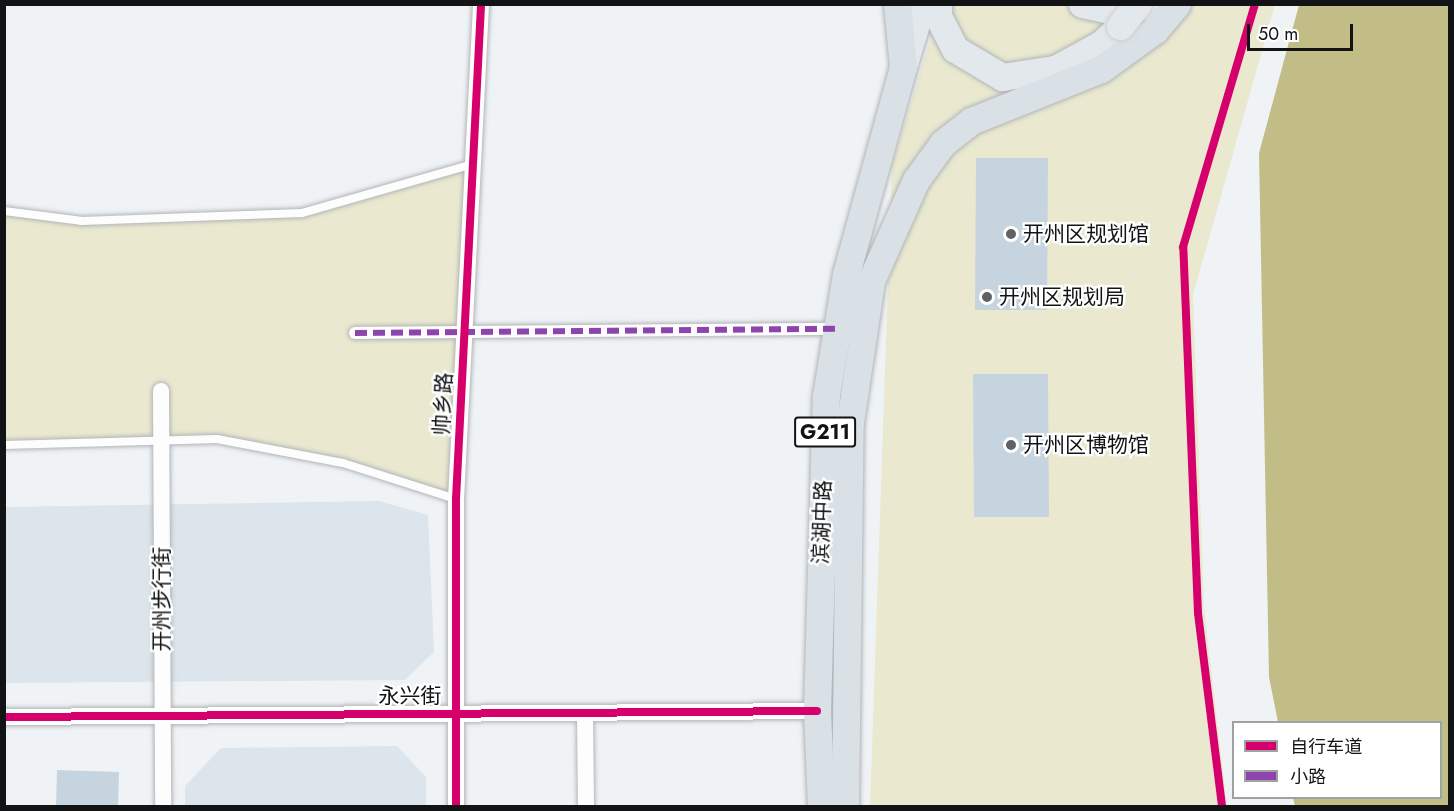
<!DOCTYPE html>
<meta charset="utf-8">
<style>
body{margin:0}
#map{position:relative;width:1454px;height:811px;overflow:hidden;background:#f0f3f6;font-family:Jost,"Noto Sans SC",sans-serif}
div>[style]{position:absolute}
.built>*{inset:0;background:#dce5eb}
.green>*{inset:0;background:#eae9d0}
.water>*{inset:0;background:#c2bd87}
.building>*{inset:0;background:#c5d4de}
.roads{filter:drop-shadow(0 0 2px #b2b5b7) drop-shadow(0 0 2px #b2b5b7)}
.service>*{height:8px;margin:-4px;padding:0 4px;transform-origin:4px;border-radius:4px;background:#fdfdfe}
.pedestrian>*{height:12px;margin:-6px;padding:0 6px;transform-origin:6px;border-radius:6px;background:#fdfdfe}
.minor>*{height:16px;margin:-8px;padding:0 8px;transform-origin:8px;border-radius:8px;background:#fdfdfe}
.primary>*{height:27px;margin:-13.5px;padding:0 13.5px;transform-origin:13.5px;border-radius:13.5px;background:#e2e8ec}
.trunk>*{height:27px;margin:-13.5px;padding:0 13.5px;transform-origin:13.5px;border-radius:13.5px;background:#d9e1e6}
.bridges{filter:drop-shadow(0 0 2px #ced0d2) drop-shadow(0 0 2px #ced0d2)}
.primary-bridge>*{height:27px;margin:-13.5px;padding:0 13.5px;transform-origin:13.5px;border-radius:13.5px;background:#e2e8ec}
.quiet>*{height:6px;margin-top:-3px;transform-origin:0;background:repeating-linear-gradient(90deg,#8e44ad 0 12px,transparent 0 18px)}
.cycleway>*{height:8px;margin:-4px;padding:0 4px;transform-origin:4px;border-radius:4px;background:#d6006c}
.dots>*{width:16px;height:16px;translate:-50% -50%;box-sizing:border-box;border:3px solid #fff;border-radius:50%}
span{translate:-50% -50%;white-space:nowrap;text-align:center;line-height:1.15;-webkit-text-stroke:4.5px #fff;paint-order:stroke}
.shield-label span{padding:2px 4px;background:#fff;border:2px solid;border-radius:4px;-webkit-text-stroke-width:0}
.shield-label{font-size:20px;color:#111315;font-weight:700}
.poi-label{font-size:21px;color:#111315}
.left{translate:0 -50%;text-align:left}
.street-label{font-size:21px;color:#111315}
.frame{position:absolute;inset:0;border:6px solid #111315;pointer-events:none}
.legend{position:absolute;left:1232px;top:721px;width:210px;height:78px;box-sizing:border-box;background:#fff;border:2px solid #a0a1a1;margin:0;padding:8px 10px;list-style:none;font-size:18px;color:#111315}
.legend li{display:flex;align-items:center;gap:12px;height:30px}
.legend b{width:30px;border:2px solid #a0a1a1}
.scale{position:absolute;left:1247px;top:24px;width:106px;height:27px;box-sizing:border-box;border:3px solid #111315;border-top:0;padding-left:8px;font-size:18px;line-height:21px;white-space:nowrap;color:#111315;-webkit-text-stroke:4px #fff;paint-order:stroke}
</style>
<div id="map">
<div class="built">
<div style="clip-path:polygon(379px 501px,428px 515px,434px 652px,405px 680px,5px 683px,4px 507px)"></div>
<div style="clip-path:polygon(397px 746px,426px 777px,426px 806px,185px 806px,185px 786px,221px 748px)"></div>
</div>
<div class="green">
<div style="clip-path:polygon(941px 5px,1275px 5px,1193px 295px,1204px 607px,1227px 806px,870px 806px,892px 164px)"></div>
<div style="clip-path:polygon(473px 164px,456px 499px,343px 463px,217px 439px,5px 445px,5px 211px,82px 221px,302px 213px)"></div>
</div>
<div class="water">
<div style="clip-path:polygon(1299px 5px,1449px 5px,1449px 806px,1295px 806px,1293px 798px,1440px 798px,1440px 722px,1278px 722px,1269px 677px,1259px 153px)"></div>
</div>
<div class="building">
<div style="clip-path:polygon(976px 158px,1048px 158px,1047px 310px,975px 310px)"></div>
<div style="clip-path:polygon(973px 374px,1048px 374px,1049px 517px,974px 517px)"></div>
<div style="clip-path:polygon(57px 770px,119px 772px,118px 807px,56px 807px)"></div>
</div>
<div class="roads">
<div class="service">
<div style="left:4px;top:211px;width:79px;rotate:7.3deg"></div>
<div style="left:82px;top:221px;width:220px;rotate:-2.1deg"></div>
<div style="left:302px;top:213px;width:178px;rotate:-16deg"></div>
<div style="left:4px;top:445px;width:213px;rotate:-1.6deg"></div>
<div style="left:217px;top:439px;width:128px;rotate:10.8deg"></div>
<div style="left:343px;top:463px;width:119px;rotate:17.7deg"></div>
</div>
<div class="pedestrian">
<div style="left:355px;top:333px;width:481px;rotate:-0.5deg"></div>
</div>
<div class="minor">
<div style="left:161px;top:391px;width:415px;rotate:89.7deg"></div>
<div style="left:585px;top:713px;width:93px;rotate:89.4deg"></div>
<div style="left:4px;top:717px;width:813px;rotate:-0.42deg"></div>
<div style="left:456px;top:806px;width:307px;rotate:-90deg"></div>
<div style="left:456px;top:499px;width:496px;rotate:-87.1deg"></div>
</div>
<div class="primary">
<div style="left:938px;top:4px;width:12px;rotate:90deg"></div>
<div style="left:938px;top:16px;width:37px;rotate:63deg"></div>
<div style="left:955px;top:49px;width:55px;rotate:30.8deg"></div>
<div style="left:1002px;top:77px;width:54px;rotate:-8.6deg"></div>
<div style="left:1055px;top:69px;width:52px;rotate:-28.5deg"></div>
<div style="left:1101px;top:44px;width:26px;rotate:-43deg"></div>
<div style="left:1082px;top:4px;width:35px;rotate:12deg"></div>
<div style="left:1116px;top:11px;width:42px;rotate:-9.7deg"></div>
<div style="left:903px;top:67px;width:66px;rotate:-73.2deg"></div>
</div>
<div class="trunk">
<div style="left:821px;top:806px;width:95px;rotate:-92.4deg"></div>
<div style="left:817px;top:711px;width:315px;rotate:-88.4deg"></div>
<div style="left:826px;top:396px;width:124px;rotate:-80.7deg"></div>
<div style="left:846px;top:274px;width:215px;rotate:-74.6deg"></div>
<div style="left:903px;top:67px;width:63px;rotate:-95.4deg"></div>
<div style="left:845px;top:806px;width:384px;rotate:-89.3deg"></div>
<div style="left:850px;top:422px;width:143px;rotate:-81.5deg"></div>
<div style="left:871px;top:281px;width:111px;rotate:-66deg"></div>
<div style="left:916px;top:180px;width:46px;rotate:-53.9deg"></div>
<div style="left:943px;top:143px;width:36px;rotate:-38deg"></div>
<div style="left:971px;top:121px;width:140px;rotate:-21.8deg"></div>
<div style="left:1101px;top:69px;width:67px;rotate:-35.8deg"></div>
<div style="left:1155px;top:30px;width:34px;rotate:-50deg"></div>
</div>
</div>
<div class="bridges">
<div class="primary-bridge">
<div style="left:1120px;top:26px;width:28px;rotate:-51deg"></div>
</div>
</div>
<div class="quiet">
<div style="left:355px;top:333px;width:481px;rotate:-0.5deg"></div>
</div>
<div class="cycleway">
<div style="left:4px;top:717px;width:813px;rotate:-0.42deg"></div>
<div style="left:456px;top:806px;width:307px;rotate:-90deg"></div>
<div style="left:456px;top:499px;width:496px;rotate:-87.1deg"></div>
<div style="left:1222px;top:806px;width:194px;rotate:-97.1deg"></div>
<div style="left:1198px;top:613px;width:366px;rotate:-92.3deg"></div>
<div style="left:1183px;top:247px;width:253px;rotate:-73.5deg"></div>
</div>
<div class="dots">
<div style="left:1011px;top:234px;background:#5f6164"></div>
<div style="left:987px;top:297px;background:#5f6164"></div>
<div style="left:1011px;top:445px;background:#5f6164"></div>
</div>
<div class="shield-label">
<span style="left:825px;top:432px">G211</span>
</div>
<div class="poi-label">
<span class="left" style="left:1023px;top:234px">开州区规划馆</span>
<span class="left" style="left:999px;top:297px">开州区规划局</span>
<span class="left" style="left:1023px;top:445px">开州区博物馆</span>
</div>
<div class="street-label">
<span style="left:443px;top:404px;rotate:-87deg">帅乡路</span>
<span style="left:822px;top:522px;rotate:-88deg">滨湖中路</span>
<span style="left:162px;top:599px;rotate:-90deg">开州步行街</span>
<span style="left:410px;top:696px">永兴街</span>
</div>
<div class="frame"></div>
<ul class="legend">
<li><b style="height:8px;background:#d6006c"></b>自行车道</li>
<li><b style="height:8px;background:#8e44ad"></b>小路</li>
</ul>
<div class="scale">50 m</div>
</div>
